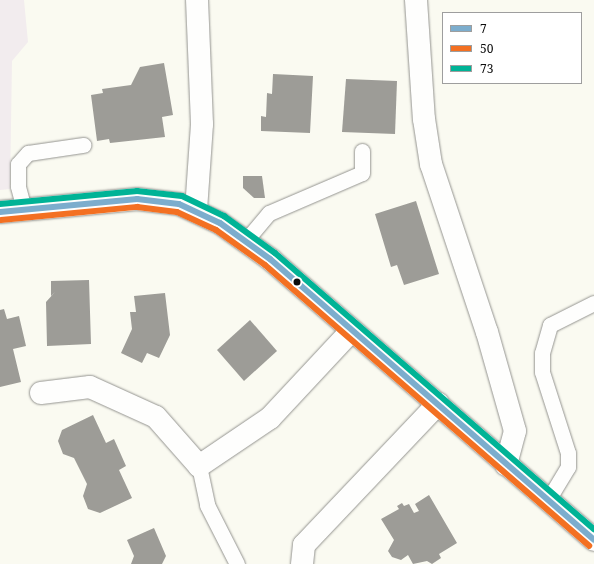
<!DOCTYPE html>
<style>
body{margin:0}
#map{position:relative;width:594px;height:564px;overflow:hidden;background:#fafaf1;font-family:"Noto Serif",serif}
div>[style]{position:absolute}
.industrial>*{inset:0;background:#f2ecee}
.building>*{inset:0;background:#9d9c97}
.roads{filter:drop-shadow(0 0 1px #949490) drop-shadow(0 0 1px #949490)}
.lane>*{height:15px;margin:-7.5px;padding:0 7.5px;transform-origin:7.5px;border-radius:7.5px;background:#fefefd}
.street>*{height:22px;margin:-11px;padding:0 11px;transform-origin:11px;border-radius:11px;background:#fefefd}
.bus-1>*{height:6px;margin:-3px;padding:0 3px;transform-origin:3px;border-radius:3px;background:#7cadcd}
.bus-2>*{height:6px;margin:-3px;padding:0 3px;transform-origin:3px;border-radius:3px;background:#f37022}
.bus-3>*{height:6px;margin:-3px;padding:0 3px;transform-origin:3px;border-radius:3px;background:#00b396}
.dots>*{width:11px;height:11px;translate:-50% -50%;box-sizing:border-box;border:2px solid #fff;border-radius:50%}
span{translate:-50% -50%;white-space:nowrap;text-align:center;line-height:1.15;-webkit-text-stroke:4px #fff;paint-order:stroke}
.legend{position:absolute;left:442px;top:12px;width:140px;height:72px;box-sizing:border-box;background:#fff;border:1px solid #9e9e9e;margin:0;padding:5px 7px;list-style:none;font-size:12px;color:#0d0d0d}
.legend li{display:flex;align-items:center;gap:8px;height:20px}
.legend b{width:20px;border:1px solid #9e9e9e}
</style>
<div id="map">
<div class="industrial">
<div style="clip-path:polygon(0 0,24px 0,28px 42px,12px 61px,10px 189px,0 190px)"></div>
</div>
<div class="building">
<div style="clip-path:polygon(164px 63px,173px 115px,162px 117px,165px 137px,110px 143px,109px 139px,97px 141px,91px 95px,103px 93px,102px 89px,131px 85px,140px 67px)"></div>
<div style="clip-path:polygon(273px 74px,313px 76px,310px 133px,261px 131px,261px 116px,266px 117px,267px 93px,272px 94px)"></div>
<div style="clip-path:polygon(346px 79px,397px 81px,395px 134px,342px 132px)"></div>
<div style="clip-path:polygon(243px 176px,262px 176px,265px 198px,254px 198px,243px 188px)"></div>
<div style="clip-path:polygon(416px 201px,439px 274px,404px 285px,397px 265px,391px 267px,375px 214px)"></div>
<div style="clip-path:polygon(89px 280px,91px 344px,47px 346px,46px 302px,55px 292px,51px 296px,51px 281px)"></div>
<div style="clip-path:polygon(165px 293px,170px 335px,159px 358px,147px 353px,142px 363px,121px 353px,132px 329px,130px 312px,136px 312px,134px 296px)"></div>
<div style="clip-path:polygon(4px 309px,7px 319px,19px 316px,26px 346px,13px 349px,21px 382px,0 387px,0 310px)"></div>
<div style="clip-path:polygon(250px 320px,277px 351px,244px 381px,217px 350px)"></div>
<div style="clip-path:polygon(93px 415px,106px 443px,114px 439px,126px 466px,119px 470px,132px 498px,100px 513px,88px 509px,83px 496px,87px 484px,74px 458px,63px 454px,58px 441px,62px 430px)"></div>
<div style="clip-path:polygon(429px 495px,457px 543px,439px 554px,441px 558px,432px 564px,427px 561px,413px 564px,408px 555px,401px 560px,392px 557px,388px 551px,394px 540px,381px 519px,399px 509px,397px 506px,402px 503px,404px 506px,409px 504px,414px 513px,419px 511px,415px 504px)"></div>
<div style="clip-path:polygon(154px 528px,166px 556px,162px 564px,131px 564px,134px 556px,127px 540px)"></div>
</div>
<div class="roads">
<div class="lane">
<div style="left:24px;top:209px;width:24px;rotate:-105deg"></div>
<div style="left:18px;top:186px;width:22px;rotate:-90deg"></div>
<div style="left:18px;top:164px;width:15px;rotate:-48deg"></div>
<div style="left:28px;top:153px;width:56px;rotate:-8.3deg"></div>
<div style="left:247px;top:239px;width:34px;rotate:-50deg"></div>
<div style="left:269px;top:213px;width:101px;rotate:-23.3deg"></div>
<div style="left:362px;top:173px;width:22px;rotate:-90deg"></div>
<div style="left:199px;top:466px;width:40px;rotate:78deg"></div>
<div style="left:207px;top:505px;width:66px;rotate:63deg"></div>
<div style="left:548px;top:500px;width:39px;rotate:-59deg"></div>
<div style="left:568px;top:467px;width:14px;rotate:-90deg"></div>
<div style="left:568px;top:453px;width:85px;rotate:-107.8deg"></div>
<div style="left:542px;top:372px;width:19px;rotate:-90deg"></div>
<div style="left:542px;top:353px;width:29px;rotate:-74deg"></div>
<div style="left:550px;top:325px;width:49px;rotate:-26.6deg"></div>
</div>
<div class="street">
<div style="left:416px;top:0;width:119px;rotate:86.2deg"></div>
<div style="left:424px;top:119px;width:46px;rotate:81.2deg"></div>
<div style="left:431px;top:164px;width:177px;rotate:71.6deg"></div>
<div style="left:487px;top:332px;width:103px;rotate:74.2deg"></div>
<div style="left:515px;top:431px;width:35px;rotate:105deg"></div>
<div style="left:196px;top:210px;width:86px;rotate:-86deg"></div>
<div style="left:202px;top:124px;width:124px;rotate:-92.3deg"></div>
<div style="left:0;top:212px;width:138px;rotate:-5.4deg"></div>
<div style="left:137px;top:199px;width:42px;rotate:6.8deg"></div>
<div style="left:179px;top:204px;width:45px;rotate:24.9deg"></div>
<div style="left:220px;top:223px;width:62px;rotate:35.8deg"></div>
<div style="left:270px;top:259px;width:429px;rotate:40.9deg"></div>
<div style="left:41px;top:393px;width:49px;rotate:-7deg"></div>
<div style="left:90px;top:387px;width:72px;rotate:24.4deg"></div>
<div style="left:156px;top:417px;width:65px;rotate:48.7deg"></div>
<div style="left:199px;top:466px;width:86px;rotate:-34.1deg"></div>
<div style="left:270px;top:418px;width:120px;rotate:-47deg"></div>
<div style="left:302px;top:564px;width:19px;rotate:-84deg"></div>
<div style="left:304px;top:545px;width:195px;rotate:-46.5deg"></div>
</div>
</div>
<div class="bus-1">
<div style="left:0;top:212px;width:138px;rotate:-5.4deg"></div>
<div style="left:137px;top:199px;width:42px;rotate:6.8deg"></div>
<div style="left:179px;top:204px;width:45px;rotate:24.9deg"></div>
<div style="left:220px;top:223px;width:62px;rotate:35.8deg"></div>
<div style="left:270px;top:259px;width:429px;rotate:40.9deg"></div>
</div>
<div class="bus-2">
<div style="left:1px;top:220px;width:137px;rotate:-5.5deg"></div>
<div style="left:137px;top:207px;width:40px;rotate:7.1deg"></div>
<div style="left:177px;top:212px;width:43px;rotate:24.8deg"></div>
<div style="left:216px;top:230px;width:60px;rotate:35.5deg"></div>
<div style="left:265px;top:265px;width:429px;rotate:40.9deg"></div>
</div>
<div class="bus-3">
<div style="left:0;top:204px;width:138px;rotate:-5.4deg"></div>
<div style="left:137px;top:191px;width:45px;rotate:6.3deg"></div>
<div style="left:182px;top:196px;width:47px;rotate:25.5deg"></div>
<div style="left:224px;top:216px;width:63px;rotate:36deg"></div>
<div style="left:275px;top:253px;width:422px;rotate:40.9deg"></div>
</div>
<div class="dots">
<div style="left:297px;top:282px;background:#0d0d0d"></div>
</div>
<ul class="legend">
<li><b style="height:5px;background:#7cadcd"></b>7</li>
<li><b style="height:5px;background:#f37022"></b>50</li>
<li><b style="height:5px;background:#00b396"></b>73</li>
</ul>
</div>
